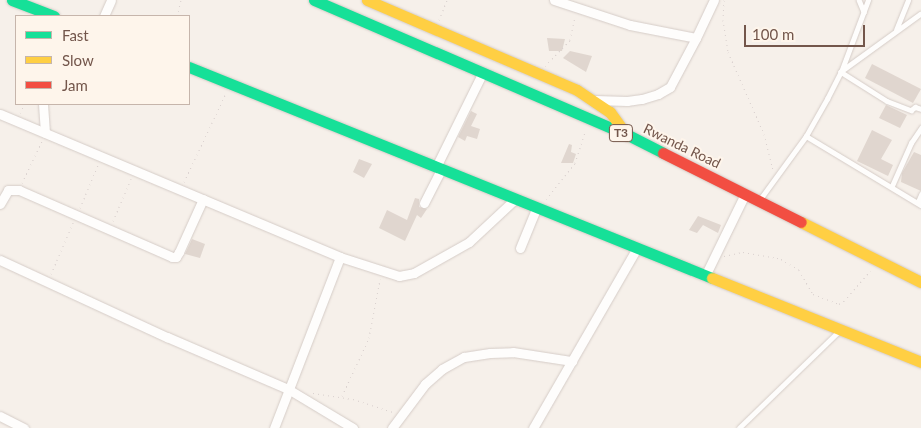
<!DOCTYPE html>
<style>
body{margin:0}
#map{position:relative;width:921px;height:428px;overflow:hidden;background:#f6f0ea;font-family:Lato,sans-serif}
div>[style]{position:absolute}
.building>*{inset:0;background:#e0d6cf}
.path>*{height:1px;margin-top:-0.5px;transform-origin:0;background:repeating-linear-gradient(90deg,#d9d0ce 0 1px,transparent 0 5px)}
.roads{filter:drop-shadow(0 0 1px #d5ccc7) drop-shadow(0 0 1px #d5ccc7)}
.lane>*{height:4.5px;margin:-2.25px;padding:0 2.25px;transform-origin:2.25px;border-radius:2.25px;background:#fefdfc}
.street>*{height:9px;margin:-4.5px;padding:0 4.5px;transform-origin:4.5px;border-radius:4.5px;background:#fefdfc}
.fast>*{height:11px;margin:-5.5px;padding:0 5.5px;transform-origin:5.5px;border-radius:5.5px;background:#16e098}
.slow>*{height:11px;margin:-5.5px;padding:0 5.5px;transform-origin:5.5px;border-radius:5.5px;background:#ffcf43}
.jam>*{height:11px;margin:-5.5px;padding:0 5.5px;transform-origin:5.5px;border-radius:5.5px;background:#f24e42}
span{translate:-50% -50%;white-space:nowrap;text-align:center;line-height:1.15;-webkit-text-stroke:4px #fef5eb;paint-order:stroke}
.shield-label span{padding:1px 4px;background:#fef5eb;border:1px solid;border-radius:4px;-webkit-text-stroke-width:0}
.shield-label{font-size:12px;color:#73564b;font-weight:700}
.street-label{font-size:14px;color:#73564b}
.legend{position:absolute;left:15px;top:15px;width:175px;height:90px;box-sizing:border-box;background:#fef5eb;border:1px solid #c6b5ab;margin:0;padding:6px 9px;list-style:none;font-size:15px;color:#73564b}
.legend li{display:flex;align-items:center;gap:10px;height:25px}
.legend b{width:25px;border:1px solid #c6b5ab}
.scale{position:absolute;left:744px;top:25px;width:121px;height:22px;box-sizing:border-box;border:2px solid #73564b;border-top:0;padding-left:6px;font-size:15px;line-height:18px;white-space:nowrap;color:#73564b;-webkit-text-stroke:4px #fef5eb;paint-order:stroke}
</style>
<div id="map">
<div class="building">
<div style="clip-path:polygon(547px 38px,565px 39px,562px 51px,549px 51px)"></div>
<div style="clip-path:polygon(570px 51px,592px 56px,586px 72px,563px 58px)"></div>
<div style="clip-path:polygon(872px 64px,921px 89px,913px 103px,865px 78px)"></div>
<div style="clip-path:polygon(886px 105px,907px 115px,900px 128px,879px 118px)"></div>
<div style="clip-path:polygon(471px 111px,477px 114px,471px 126px,480px 129px,477px 139px,467px 136px,465px 141px,458px 137px)"></div>
<div style="clip-path:polygon(872px 130px,892px 140px,881px 159px,893px 165px,888px 176px,857px 161px)"></div>
<div style="clip-path:polygon(569px 144px,572px 145px,571px 152px,576px 154px,573px 163px,561px 163px)"></div>
<div style="clip-path:polygon(914px 152px,921px 155px,921px 191px,901px 182px,902px 173px)"></div>
<div style="clip-path:polygon(359px 159px,372px 164px,364px 178px,353px 172px)"></div>
<div style="clip-path:polygon(415px 198px,419px 199px,419px 207px,427px 209px,421px 218px,417px 215px,405px 241px,379px 228px,387px 210px,407px 220px)"></div>
<div style="clip-path:polygon(698px 216px,721px 225px,718px 233px,703px 225px,697px 233px,689px 230px)"></div>
<div style="clip-path:polygon(192px 239px,205px 244px,200px 258px,185px 254px)"></div>
</div>
<div class="path">
<div style="left:724px;top:0;width:20px;rotate:93deg"></div>
<div style="left:723px;top:20px;width:32px;rotate:81deg"></div>
<div style="left:728px;top:52px;width:90px;rotate:66.3deg"></div>
<div style="left:764px;top:134px;width:36px;rotate:76deg"></div>
<div style="left:177px;top:16px;width:16px;rotate:-76deg"></div>
<div style="left:439px;top:20px;width:22px;rotate:-68deg"></div>
<div style="left:545px;top:66px;width:36px;rotate:-46deg"></div>
<div style="left:570px;top:40px;width:25px;rotate:-78deg"></div>
<div style="left:20px;top:113px;width:10px;rotate:-61deg"></div>
<div style="left:184px;top:182px;width:98px;rotate:-64.7deg"></div>
<div style="left:22px;top:183px;width:47px;rotate:-64.5deg"></div>
<div style="left:546px;top:199px;width:46px;rotate:-51.1deg"></div>
<div style="left:575px;top:163px;width:35px;rotate:-72deg"></div>
<div style="left:80px;top:208px;width:47px;rotate:-67.3deg"></div>
<div style="left:113px;top:221px;width:46px;rotate:-66.8deg"></div>
<div style="left:724px;top:256px;width:19px;rotate:-12deg"></div>
<div style="left:743px;top:252px;width:39px;rotate:10deg"></div>
<div style="left:781px;top:259px;width:21px;rotate:31deg"></div>
<div style="left:799px;top:270px;width:28px;rotate:60deg"></div>
<div style="left:813px;top:294px;width:28px;rotate:21deg"></div>
<div style="left:839px;top:304px;width:6px;rotate:-31deg"></div>
<div style="left:844px;top:301px;width:40px;rotate:-49deg"></div>
<div style="left:51px;top:274px;width:56px;rotate:-66.7deg"></div>
<div style="left:313px;top:393px;width:40px;rotate:8.5deg"></div>
<div style="left:353px;top:399px;width:42px;rotate:18deg"></div>
<div style="left:342px;top:396px;width:64px;rotate:-65deg"></div>
<div style="left:369px;top:338px;width:60px;rotate:-79.4deg"></div>
</div>
<div class="roads">
<div class="lane">
<div style="left:859px;top:0;width:13px;rotate:67deg"></div>
<div style="left:921px;top:14px;width:99px;rotate:144.1deg"></div>
<div style="left:841px;top:72px;width:54px;rotate:32.2deg"></div>
<div style="left:887px;top:101px;width:26px;rotate:21deg"></div>
<div style="left:911px;top:110px;width:5px;rotate:-37deg"></div>
<div style="left:915px;top:107px;width:6px;rotate:18deg"></div>
<div style="left:896px;top:30px;width:32px;rotate:-68deg"></div>
<div style="left:806px;top:136px;width:134px;rotate:31deg"></div>
<div style="left:892px;top:186px;width:47px;rotate:-66.2deg"></div>
<div style="left:911px;top:143px;width:18px;rotate:-56deg"></div>
<div style="left:761px;top:198px;width:77px;rotate:-54deg"></div>
<div style="left:806px;top:136px;width:43px;rotate:-60.4deg"></div>
<div style="left:827px;top:99px;width:30px;rotate:-63deg"></div>
<div style="left:841px;top:72px;width:77px;rotate:-69.4deg"></div>
<div style="left:918px;top:202px;width:8px;rotate:-67deg"></div>
<div style="left:739px;top:428px;width:139px;rotate:-44.1deg"></div>
</div>
<div class="street">
<div style="left:554px;top:0;width:80px;rotate:18.2deg"></div>
<div style="left:630px;top:25px;width:67px;rotate:11.1deg"></div>
<div style="left:104px;top:16px;width:17px;rotate:-66deg"></div>
<div style="left:595px;top:100px;width:32px;rotate:2deg"></div>
<div style="left:627px;top:101px;width:15px;rotate:-8deg"></div>
<div style="left:642px;top:99px;width:17px;rotate:-17deg"></div>
<div style="left:658px;top:94px;width:14px;rotate:-30deg"></div>
<div style="left:670px;top:87px;width:55px;rotate:-62deg"></div>
<div style="left:696px;top:38px;width:42px;rotate:-64.7deg"></div>
<div style="left:43px;top:104px;width:29px;rotate:86deg"></div>
<div style="left:0;top:114px;width:369px;rotate:22.8deg"></div>
<div style="left:340px;top:257px;width:62px;rotate:17.9deg"></div>
<div style="left:399px;top:276px;width:15px;rotate:-11deg"></div>
<div style="left:414px;top:273px;width:63px;rotate:-29.4deg"></div>
<div style="left:469px;top:242px;width:62px;rotate:-43deg"></div>
<div style="left:436px;top:167px;width:104px;rotate:-63.7deg"></div>
<div style="left:424px;top:203px;width:38px;rotate:-63deg"></div>
<div style="left:0;top:204px;width:16px;rotate:-60deg"></div>
<div style="left:8px;top:190px;width:11px"></div>
<div style="left:19px;top:190px;width:167px;rotate:23.6deg"></div>
<div style="left:172px;top:257px;width:4px"></div>
<div style="left:176px;top:257px;width:6px;rotate:-59deg"></div>
<div style="left:179px;top:252px;width:58px;rotate:-65.6deg"></div>
<div style="left:520px;top:248px;width:42px;rotate:-67.7deg"></div>
<div style="left:0;top:260px;width:184px;rotate:24.8deg"></div>
<div style="left:167px;top:337px;width:132px;rotate:23.3deg"></div>
<div style="left:288px;top:389px;width:76px;rotate:31deg"></div>
<div style="left:706px;top:274px;width:89px;rotate:-64deg"></div>
<div style="left:0;top:416px;width:27px;rotate:27deg"></div>
<div style="left:274px;top:428px;width:183px;rotate:-68.9deg"></div>
<div style="left:392px;top:428px;width:55px;rotate:-53.1deg"></div>
<div style="left:425px;top:384px;width:23px;rotate:-41deg"></div>
<div style="left:442px;top:369px;width:25px;rotate:-29deg"></div>
<div style="left:464px;top:357px;width:26px;rotate:-9deg"></div>
<div style="left:490px;top:353px;width:23px;rotate:-2deg"></div>
<div style="left:513px;top:352px;width:60px;rotate:8.7deg"></div>
<div style="left:533px;top:428px;width:208px;rotate:-60deg"></div>
</div>
<div class="fast">
<div style="left:12px;top:0;width:45px;rotate:20.9deg"></div>
<div style="left:314px;top:0;width:342px;rotate:23.3deg"></div>
<div style="left:628px;top:135px;width:39px;rotate:27deg"></div>
<div style="left:189px;top:67px;width:564px;rotate:21.97deg"></div>
</div>
<div class="slow">
<div style="left:367px;top:0;width:228px;rotate:23.2deg"></div>
<div style="left:577px;top:90px;width:40px;rotate:34deg"></div>
<div style="left:610px;top:112px;width:29px;rotate:54deg"></div>
<div style="left:801px;top:222px;width:134px;rotate:26.6deg"></div>
<div style="left:712px;top:278px;width:225px;rotate:21.9deg"></div>
</div>
<div class="jam">
<div style="left:663px;top:153px;width:154px;rotate:26.6deg"></div>
</div>
</div>
<div class="shield-label">
<span style="left:621px;top:133px">T3</span>
</div>
<div class="street-label">
<span style="left:682px;top:146px;rotate:26deg">Rwanda Road</span>
</div>
<ul class="legend">
<li><b style="height:6px;background:#16e098"></b>Fast</li>
<li><b style="height:6px;background:#ffcf43"></b>Slow</li>
<li><b style="height:6px;background:#f24e42"></b>Jam</li>
</ul>
<div class="scale">100 m</div>
</div>
